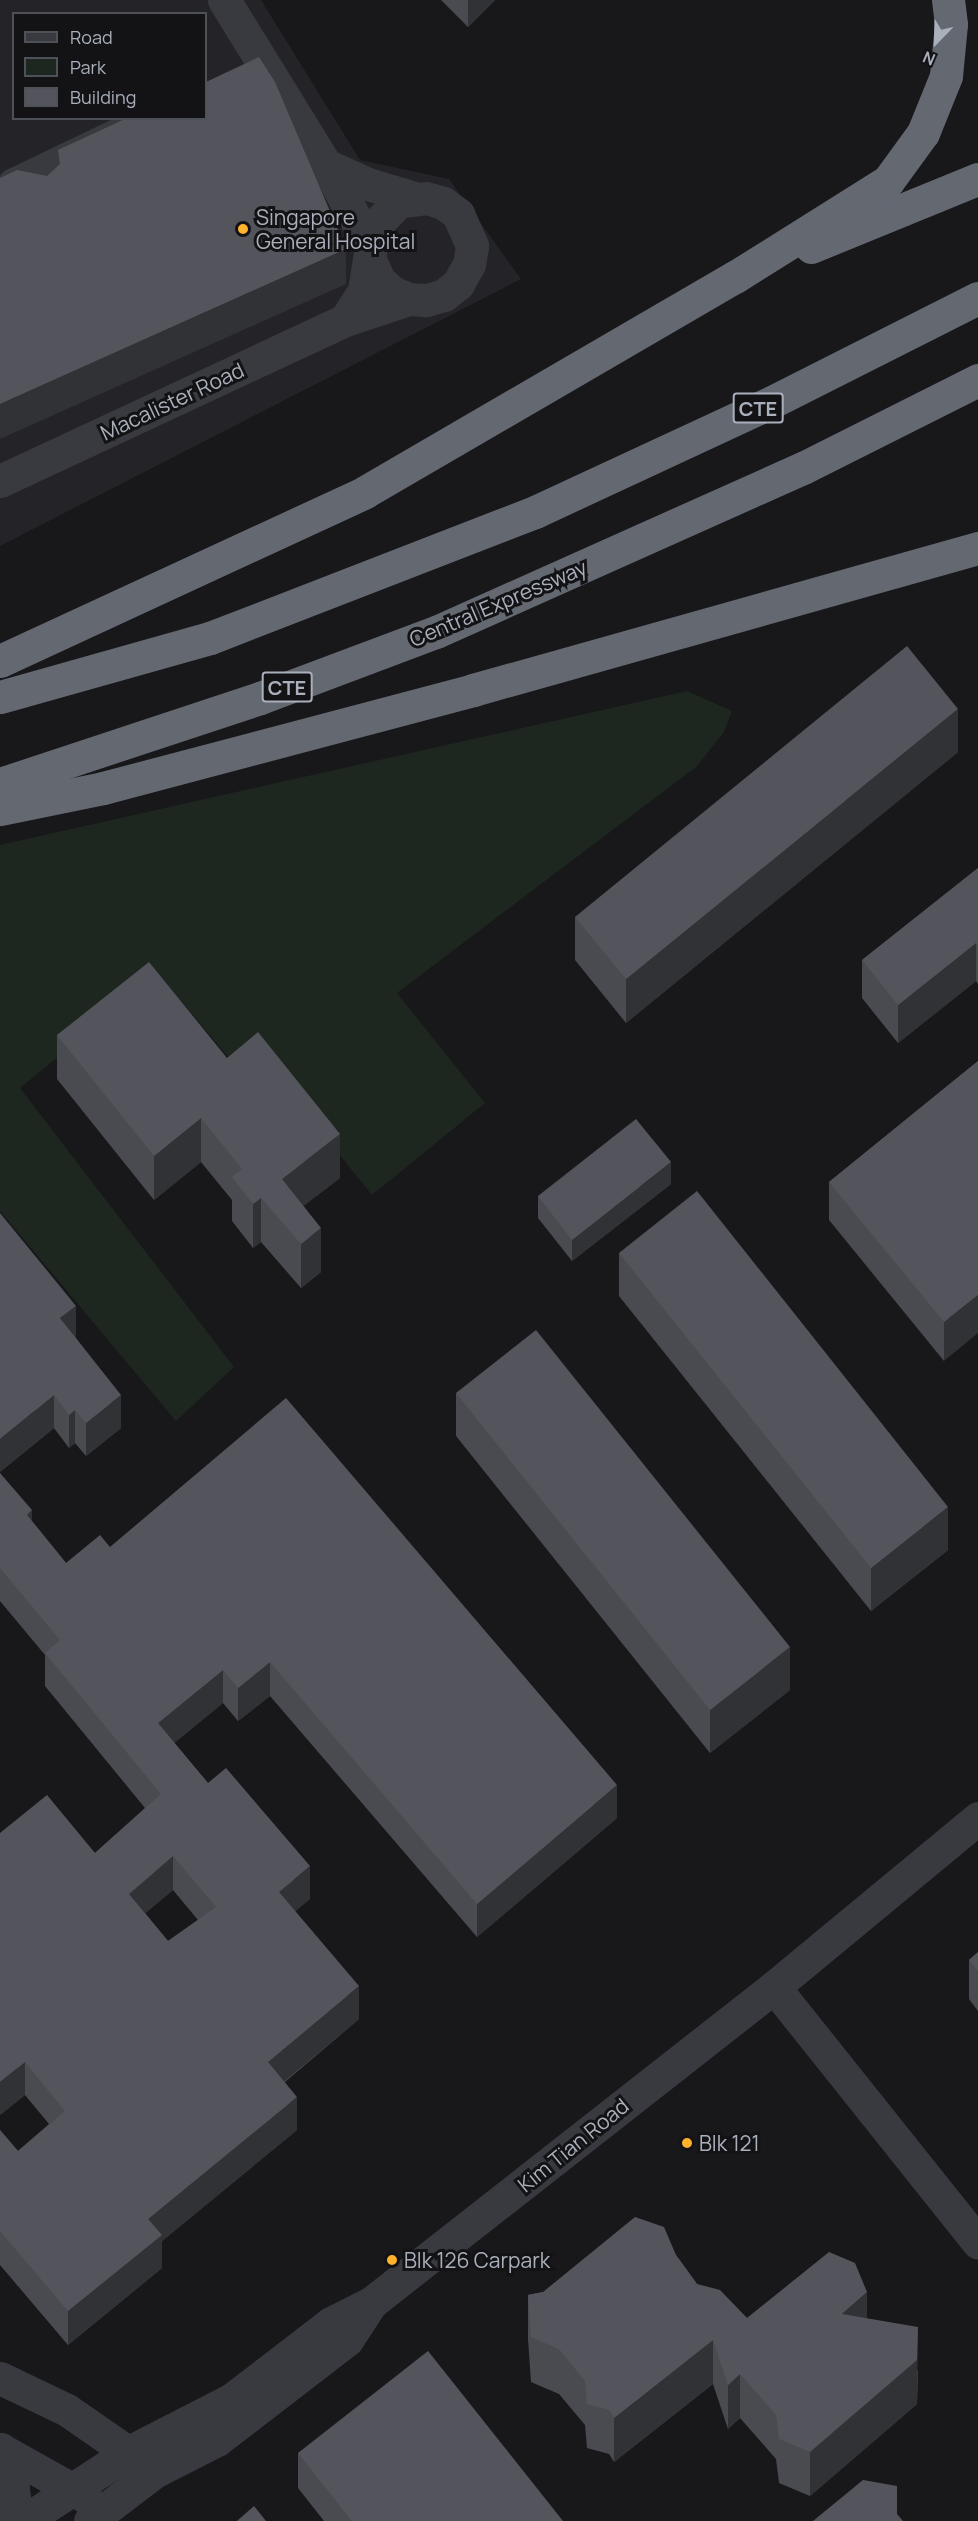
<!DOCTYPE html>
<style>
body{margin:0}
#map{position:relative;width:978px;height:2521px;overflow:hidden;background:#18181b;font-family:Manrope,sans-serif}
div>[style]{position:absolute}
.built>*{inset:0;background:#242428}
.green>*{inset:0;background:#1d261f}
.minor>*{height:33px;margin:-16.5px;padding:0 16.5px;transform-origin:16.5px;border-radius:16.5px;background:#393a40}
.highway>*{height:33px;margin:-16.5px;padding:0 16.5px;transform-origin:16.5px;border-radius:16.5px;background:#646871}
.wall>*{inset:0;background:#494b50}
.shaded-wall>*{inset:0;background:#313236}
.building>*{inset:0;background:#54555c}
.dots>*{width:16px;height:16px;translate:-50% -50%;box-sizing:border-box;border:3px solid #131316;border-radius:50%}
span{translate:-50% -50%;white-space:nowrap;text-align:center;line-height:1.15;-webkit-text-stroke:6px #131316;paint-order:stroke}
.shield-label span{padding:2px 4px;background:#131316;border:2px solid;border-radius:4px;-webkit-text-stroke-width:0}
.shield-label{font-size:20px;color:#a9afbb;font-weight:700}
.poi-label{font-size:21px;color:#a9afbb}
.left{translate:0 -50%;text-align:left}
.street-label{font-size:21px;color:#a9afbb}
.legend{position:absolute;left:12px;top:12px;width:195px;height:108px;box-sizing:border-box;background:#131316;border:2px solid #4f5158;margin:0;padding:8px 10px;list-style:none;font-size:18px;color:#a9afbb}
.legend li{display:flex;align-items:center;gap:12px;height:30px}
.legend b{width:30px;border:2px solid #4f5158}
.north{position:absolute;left:906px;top:12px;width:60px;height:60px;-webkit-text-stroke:4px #131316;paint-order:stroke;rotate:203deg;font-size:16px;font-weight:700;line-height:24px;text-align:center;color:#a9afbb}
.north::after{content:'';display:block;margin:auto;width:21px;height:27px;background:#a9afbb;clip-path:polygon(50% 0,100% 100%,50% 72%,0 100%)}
</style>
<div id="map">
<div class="built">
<div style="clip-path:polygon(evenodd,0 0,261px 0,360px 160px,449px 179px,521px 279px,0 546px,0 0,14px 14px,206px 14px,206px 118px,14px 118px,14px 14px)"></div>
</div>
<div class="green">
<div style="clip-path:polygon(687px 691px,732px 711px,724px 732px,696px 767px,397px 993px,485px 1103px,372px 1195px,255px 1050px,235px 1065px,159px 975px,20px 1088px,234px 1367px,176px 1421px,0 1211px,0 845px)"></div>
</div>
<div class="minor">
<div style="left:224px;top:0;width:194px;rotate:58.3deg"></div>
<div style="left:326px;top:165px;width:90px;rotate:61.4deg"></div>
<div style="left:326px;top:165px;width:46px;rotate:24.3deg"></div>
<div style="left:368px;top:184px;width:49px;rotate:16.6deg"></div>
<div style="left:35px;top:190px;width:22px;rotate:-164deg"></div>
<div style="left:14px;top:184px;width:153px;rotate:-25.6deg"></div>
<div style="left:345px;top:320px;width:35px;rotate:-57deg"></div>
<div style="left:364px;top:291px;width:65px;rotate:-81.1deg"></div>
<div style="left:374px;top:227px;width:35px;rotate:-46deg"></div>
<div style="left:398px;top:202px;width:28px;rotate:-8deg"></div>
<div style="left:426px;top:198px;width:18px;rotate:16deg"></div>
<div style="left:443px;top:203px;width:19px;rotate:36deg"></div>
<div style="left:458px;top:214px;width:35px;rotate:66deg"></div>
<div style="left:472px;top:246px;width:18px;rotate:99deg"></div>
<div style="left:469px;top:264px;width:23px;rotate:119deg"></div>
<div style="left:458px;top:284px;width:18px;rotate:142deg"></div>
<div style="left:444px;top:295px;width:19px;rotate:164deg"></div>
<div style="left:426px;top:300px;width:17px;rotate:-177deg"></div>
<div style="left:409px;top:299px;width:18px;rotate:-158deg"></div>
<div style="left:392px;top:292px;width:18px;rotate:-137deg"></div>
<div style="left:379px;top:280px;width:20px;rotate:-114deg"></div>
<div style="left:0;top:481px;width:381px;rotate:-25deg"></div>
<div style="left:345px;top:320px;width:67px;rotate:-18.2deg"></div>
<div style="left:774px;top:1987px;width:327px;rotate:51.4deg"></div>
<div style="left:0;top:2378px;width:74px;rotate:25.5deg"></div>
<div style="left:67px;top:2410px;width:95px;rotate:34.7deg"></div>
<div style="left:0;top:2449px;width:98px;rotate:29.2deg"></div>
<div style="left:1px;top:2449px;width:30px;rotate:69deg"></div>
<div style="left:12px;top:2477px;width:21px;rotate:85deg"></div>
<div style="left:14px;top:2498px;width:24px;rotate:102deg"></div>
<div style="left:24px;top:2521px;width:128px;rotate:-33.2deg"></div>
<div style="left:131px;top:2451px;width:114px;rotate:-27.2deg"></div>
<div style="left:232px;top:2399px;width:125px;rotate:-37.5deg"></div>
<div style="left:331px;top:2323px;width:45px;rotate:-26.6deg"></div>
<div style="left:371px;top:2303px;width:512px;rotate:-38.1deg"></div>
<div style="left:774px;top:1987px;width:265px;rotate:-39.6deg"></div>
<div style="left:90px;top:2521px;width:81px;rotate:-37.4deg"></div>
<div style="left:154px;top:2472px;width:71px;rotate:-26.9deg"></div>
<div style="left:217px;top:2440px;width:164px;rotate:-37.6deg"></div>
<div style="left:347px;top:2340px;width:44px;rotate:-57deg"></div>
</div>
<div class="highway">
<div style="left:811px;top:247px;width:180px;rotate:-22.2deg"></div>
<div style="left:0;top:661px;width:402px;rotate:-24.8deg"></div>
<div style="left:365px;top:492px;width:428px;rotate:-30.2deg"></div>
<div style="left:735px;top:277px;width:181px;rotate:-32.1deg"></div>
<div style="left:888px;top:181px;width:59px;rotate:-53.9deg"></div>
<div style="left:923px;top:133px;width:61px;rotate:-68deg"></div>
<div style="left:946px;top:76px;width:52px;rotate:-84.5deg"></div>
<div style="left:951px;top:24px;width:24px;rotate:-97deg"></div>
<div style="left:0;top:697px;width:218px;rotate:-15.7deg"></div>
<div style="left:210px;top:638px;width:349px;rotate:-21.2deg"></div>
<div style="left:535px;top:512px;width:261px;rotate:-24.9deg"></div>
<div style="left:772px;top:402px;width:231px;rotate:-26.8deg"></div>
<div style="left:0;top:784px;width:274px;rotate:-18.3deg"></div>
<div style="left:260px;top:698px;width:188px;rotate:-20.6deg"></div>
<div style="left:436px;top:632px;width:402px;rotate:-24.1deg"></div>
<div style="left:803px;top:468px;width:196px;rotate:-26.7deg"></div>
<div style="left:0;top:809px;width:105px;rotate:-11.5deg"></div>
<div style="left:103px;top:788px;width:383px;rotate:-14.8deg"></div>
<div style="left:473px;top:690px;width:525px;rotate:-15.71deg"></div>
</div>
<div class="wall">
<div style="clip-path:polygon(441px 0,495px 0,468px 27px)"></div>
<div style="clip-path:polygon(958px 752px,626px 1023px,575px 960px,575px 917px)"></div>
<div style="clip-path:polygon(978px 868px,978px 984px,976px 981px,898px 1043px,862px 998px,862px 960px)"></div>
<div style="clip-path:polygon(57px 1035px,340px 1178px,303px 1206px,321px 1272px,301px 1288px,261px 1242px,253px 1248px,232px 1221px,232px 1200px,201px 1162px,154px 1200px,57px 1079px)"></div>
<div style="clip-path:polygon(978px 1061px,944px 1361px,829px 1220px,829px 1182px)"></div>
<div style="clip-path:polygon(671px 1184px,572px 1261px,538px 1218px,538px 1196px)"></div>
<div style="clip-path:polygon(619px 1253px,948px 1550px,871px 1611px,619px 1296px)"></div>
<div style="clip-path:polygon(76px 1338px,121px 1428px,86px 1456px,75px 1443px,69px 1448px,54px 1428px,0 1472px)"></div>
<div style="clip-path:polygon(456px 1393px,790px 1690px,710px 1753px,456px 1436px)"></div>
<div style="clip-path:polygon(evenodd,0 1473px,32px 1521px,66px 1563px,110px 1547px,617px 1818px,477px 1937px,270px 1696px,238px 1721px,223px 1703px,174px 1743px,208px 1783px,310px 1899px,295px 1911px,359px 2019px,285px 2082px,297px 2130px,162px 2241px,162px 2268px,68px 2345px,0 2265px,0 2130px,18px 2151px,49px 2124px,25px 2095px,0 2115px,95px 1853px,145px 1808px,45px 1686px,45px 1655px,0 1601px,0 1473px,173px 1890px,198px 1920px,168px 1941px,145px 1913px,173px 1890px)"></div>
<div style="clip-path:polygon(978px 1952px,978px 2011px,969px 1999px,969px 1960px)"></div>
<div style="clip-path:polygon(676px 2255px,697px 2284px,747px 2318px,918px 2371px,917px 2404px,810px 2496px,779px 2483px,776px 2459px,740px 2418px,728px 2429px,713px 2384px,614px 2462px,609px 2454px,587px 2448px,585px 2425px,559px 2394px,531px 2382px,528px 2339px,528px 2295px,543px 2292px)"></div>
<div style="clip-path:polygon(298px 2453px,563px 2521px,324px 2521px,298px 2488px)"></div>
</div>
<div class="shaded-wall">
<div style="clip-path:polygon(468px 0,495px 0,468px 27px)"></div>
<div style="clip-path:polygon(346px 249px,346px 284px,0 439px,0 404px)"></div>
<div style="clip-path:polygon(958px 709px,958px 752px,626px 1023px,626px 979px)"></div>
<div style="clip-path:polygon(976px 943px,976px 981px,898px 1043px,898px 1005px)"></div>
<div style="clip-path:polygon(201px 1118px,201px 1162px,154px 1200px,154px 1156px)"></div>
<div style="clip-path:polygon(340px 1134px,340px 1178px,283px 1222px,282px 1179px)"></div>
<div style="clip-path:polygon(671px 1162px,671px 1184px,572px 1261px,572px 1240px)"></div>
<div style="clip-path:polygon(261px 1198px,261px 1242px,253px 1248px,253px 1204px)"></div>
<div style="clip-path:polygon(321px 1228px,321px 1272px,301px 1288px,301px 1244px)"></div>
<div style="clip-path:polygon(978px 1295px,978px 1333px,944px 1361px,944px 1322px)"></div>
<div style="clip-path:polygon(76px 1306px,76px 1339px,60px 1318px)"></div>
<div style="clip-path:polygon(54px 1395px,54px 1428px,0 1472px,0 1439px)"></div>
<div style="clip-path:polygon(121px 1395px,121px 1428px,86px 1456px,86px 1423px)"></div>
<div style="clip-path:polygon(75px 1410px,75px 1443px,69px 1448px,69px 1415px)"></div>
<div style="clip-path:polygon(948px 1507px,948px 1550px,871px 1611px,871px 1568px)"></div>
<div style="clip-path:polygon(32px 1510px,32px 1544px,27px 1515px)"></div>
<div style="clip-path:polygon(790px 1647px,790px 1690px,710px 1753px,710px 1710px)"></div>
<div style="clip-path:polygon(270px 1662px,270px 1696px,238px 1721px,238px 1688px)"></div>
<div style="clip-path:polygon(223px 1670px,223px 1703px,158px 1756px,158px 1723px)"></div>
<div style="clip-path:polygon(617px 1785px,617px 1818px,477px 1937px,477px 1904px)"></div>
<div style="clip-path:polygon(173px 1856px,173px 1890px,129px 1927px,129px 1894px)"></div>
<div style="clip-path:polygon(310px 1866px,310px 1899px,279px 1925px,279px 1892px)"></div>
<div style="clip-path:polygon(359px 1986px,359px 2019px,268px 2095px,268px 2062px)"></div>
<div style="clip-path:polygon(25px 2062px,25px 2095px,0 2115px,0 2082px)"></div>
<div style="clip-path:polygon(297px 2097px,297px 2130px,162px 2241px,162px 2268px,68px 2345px,68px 2311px,148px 2219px)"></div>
<div style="clip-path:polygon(867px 2292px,867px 2336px,842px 2314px)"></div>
<div style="clip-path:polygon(918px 2327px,917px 2404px,810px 2496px,810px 2452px)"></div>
<div style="clip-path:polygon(713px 2340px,713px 2384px,614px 2462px,614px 2418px)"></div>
<div style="clip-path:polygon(740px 2374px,740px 2418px,728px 2429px,728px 2385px)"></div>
</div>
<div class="building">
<div style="clip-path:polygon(259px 57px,275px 82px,346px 249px,0 404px,0 178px,17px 170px,47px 176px,60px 164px,58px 150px,127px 118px,206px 118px,206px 82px)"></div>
<div style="clip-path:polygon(907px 646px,958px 709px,626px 979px,575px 917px)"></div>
<div style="clip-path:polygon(978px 868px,978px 945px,976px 943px,898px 1005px,862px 960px)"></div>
<div style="clip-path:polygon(149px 962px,227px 1058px,258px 1032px,340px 1134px,282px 1179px,321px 1228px,301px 1244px,261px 1198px,253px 1204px,232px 1177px,242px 1169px,201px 1118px,154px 1156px,57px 1035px)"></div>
<div style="clip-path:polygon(978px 1061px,978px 1295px,944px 1322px,829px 1182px)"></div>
<div style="clip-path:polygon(636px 1119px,671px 1162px,572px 1240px,538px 1196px)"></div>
<div style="clip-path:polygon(697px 1191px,948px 1507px,871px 1568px,619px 1253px)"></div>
<div style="clip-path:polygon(0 1213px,76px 1306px,60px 1318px,121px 1395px,86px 1423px,75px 1410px,69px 1415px,54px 1395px,0 1439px)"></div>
<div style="clip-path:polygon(536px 1330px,790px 1647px,710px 1710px,456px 1393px)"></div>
<div style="clip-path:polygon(evenodd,286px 1398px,617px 1785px,477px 1904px,270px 1662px,238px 1688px,223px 1670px,158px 1723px,208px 1783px,226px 1768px,310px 1866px,279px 1892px,359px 1986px,268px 2062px,297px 2097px,148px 2219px,162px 2235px,68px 2311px,0 2231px,0 2130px,18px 2151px,65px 2111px,25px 2062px,0 2082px,0 1833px,47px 1795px,95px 1853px,161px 1794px,45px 1653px,60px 1640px,0 1568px,0 1473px,32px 1510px,27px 1515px,66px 1563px,100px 1535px,110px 1547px,286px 1398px,173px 1856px,216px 1907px,168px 1941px,129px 1894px,173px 1856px)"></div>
<div style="clip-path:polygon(978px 1952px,978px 1971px,969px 1960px)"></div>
<div style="clip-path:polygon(635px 2217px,664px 2227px,676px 2255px,697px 2284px,720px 2290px,747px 2318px,829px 2252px,855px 2263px,867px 2292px,842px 2314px,918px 2327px,917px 2360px,810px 2452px,779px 2439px,776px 2415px,740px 2374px,728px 2385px,713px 2340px,614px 2418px,609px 2410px,587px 2404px,585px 2381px,559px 2349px,531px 2337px,528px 2295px,543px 2292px)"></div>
<div style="clip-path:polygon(428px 2351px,563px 2521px,352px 2521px,298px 2453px)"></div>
<div style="clip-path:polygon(863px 2480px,897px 2486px,897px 2514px,903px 2521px,813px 2521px)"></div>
<div style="clip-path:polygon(254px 2506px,266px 2521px,237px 2521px)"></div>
</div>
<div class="dots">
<div style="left:243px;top:229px;background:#ffb22c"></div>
<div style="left:687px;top:2143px;background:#ffb22c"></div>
<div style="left:392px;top:2260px;background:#ffb22c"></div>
</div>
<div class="shield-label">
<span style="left:758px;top:408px">CTE</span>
<span style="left:287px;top:687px">CTE</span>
</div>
<div class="poi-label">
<span class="left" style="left:256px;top:229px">Singapore<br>General Hospital</span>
<span class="left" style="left:699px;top:2143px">Blk 121</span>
<span class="left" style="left:404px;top:2260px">Blk 126 Carpark</span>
</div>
<div class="street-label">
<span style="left:172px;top:401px;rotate:-25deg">Macalister Road</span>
<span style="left:498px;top:603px;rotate:-23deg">Central Expressway</span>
<span style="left:573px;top:2145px;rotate:-39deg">Kim Tian Road</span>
</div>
<ul class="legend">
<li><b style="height:8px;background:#393a40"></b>Road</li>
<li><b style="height:16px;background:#1d261f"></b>Park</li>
<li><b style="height:16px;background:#54555c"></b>Building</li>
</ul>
<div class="north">N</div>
</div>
